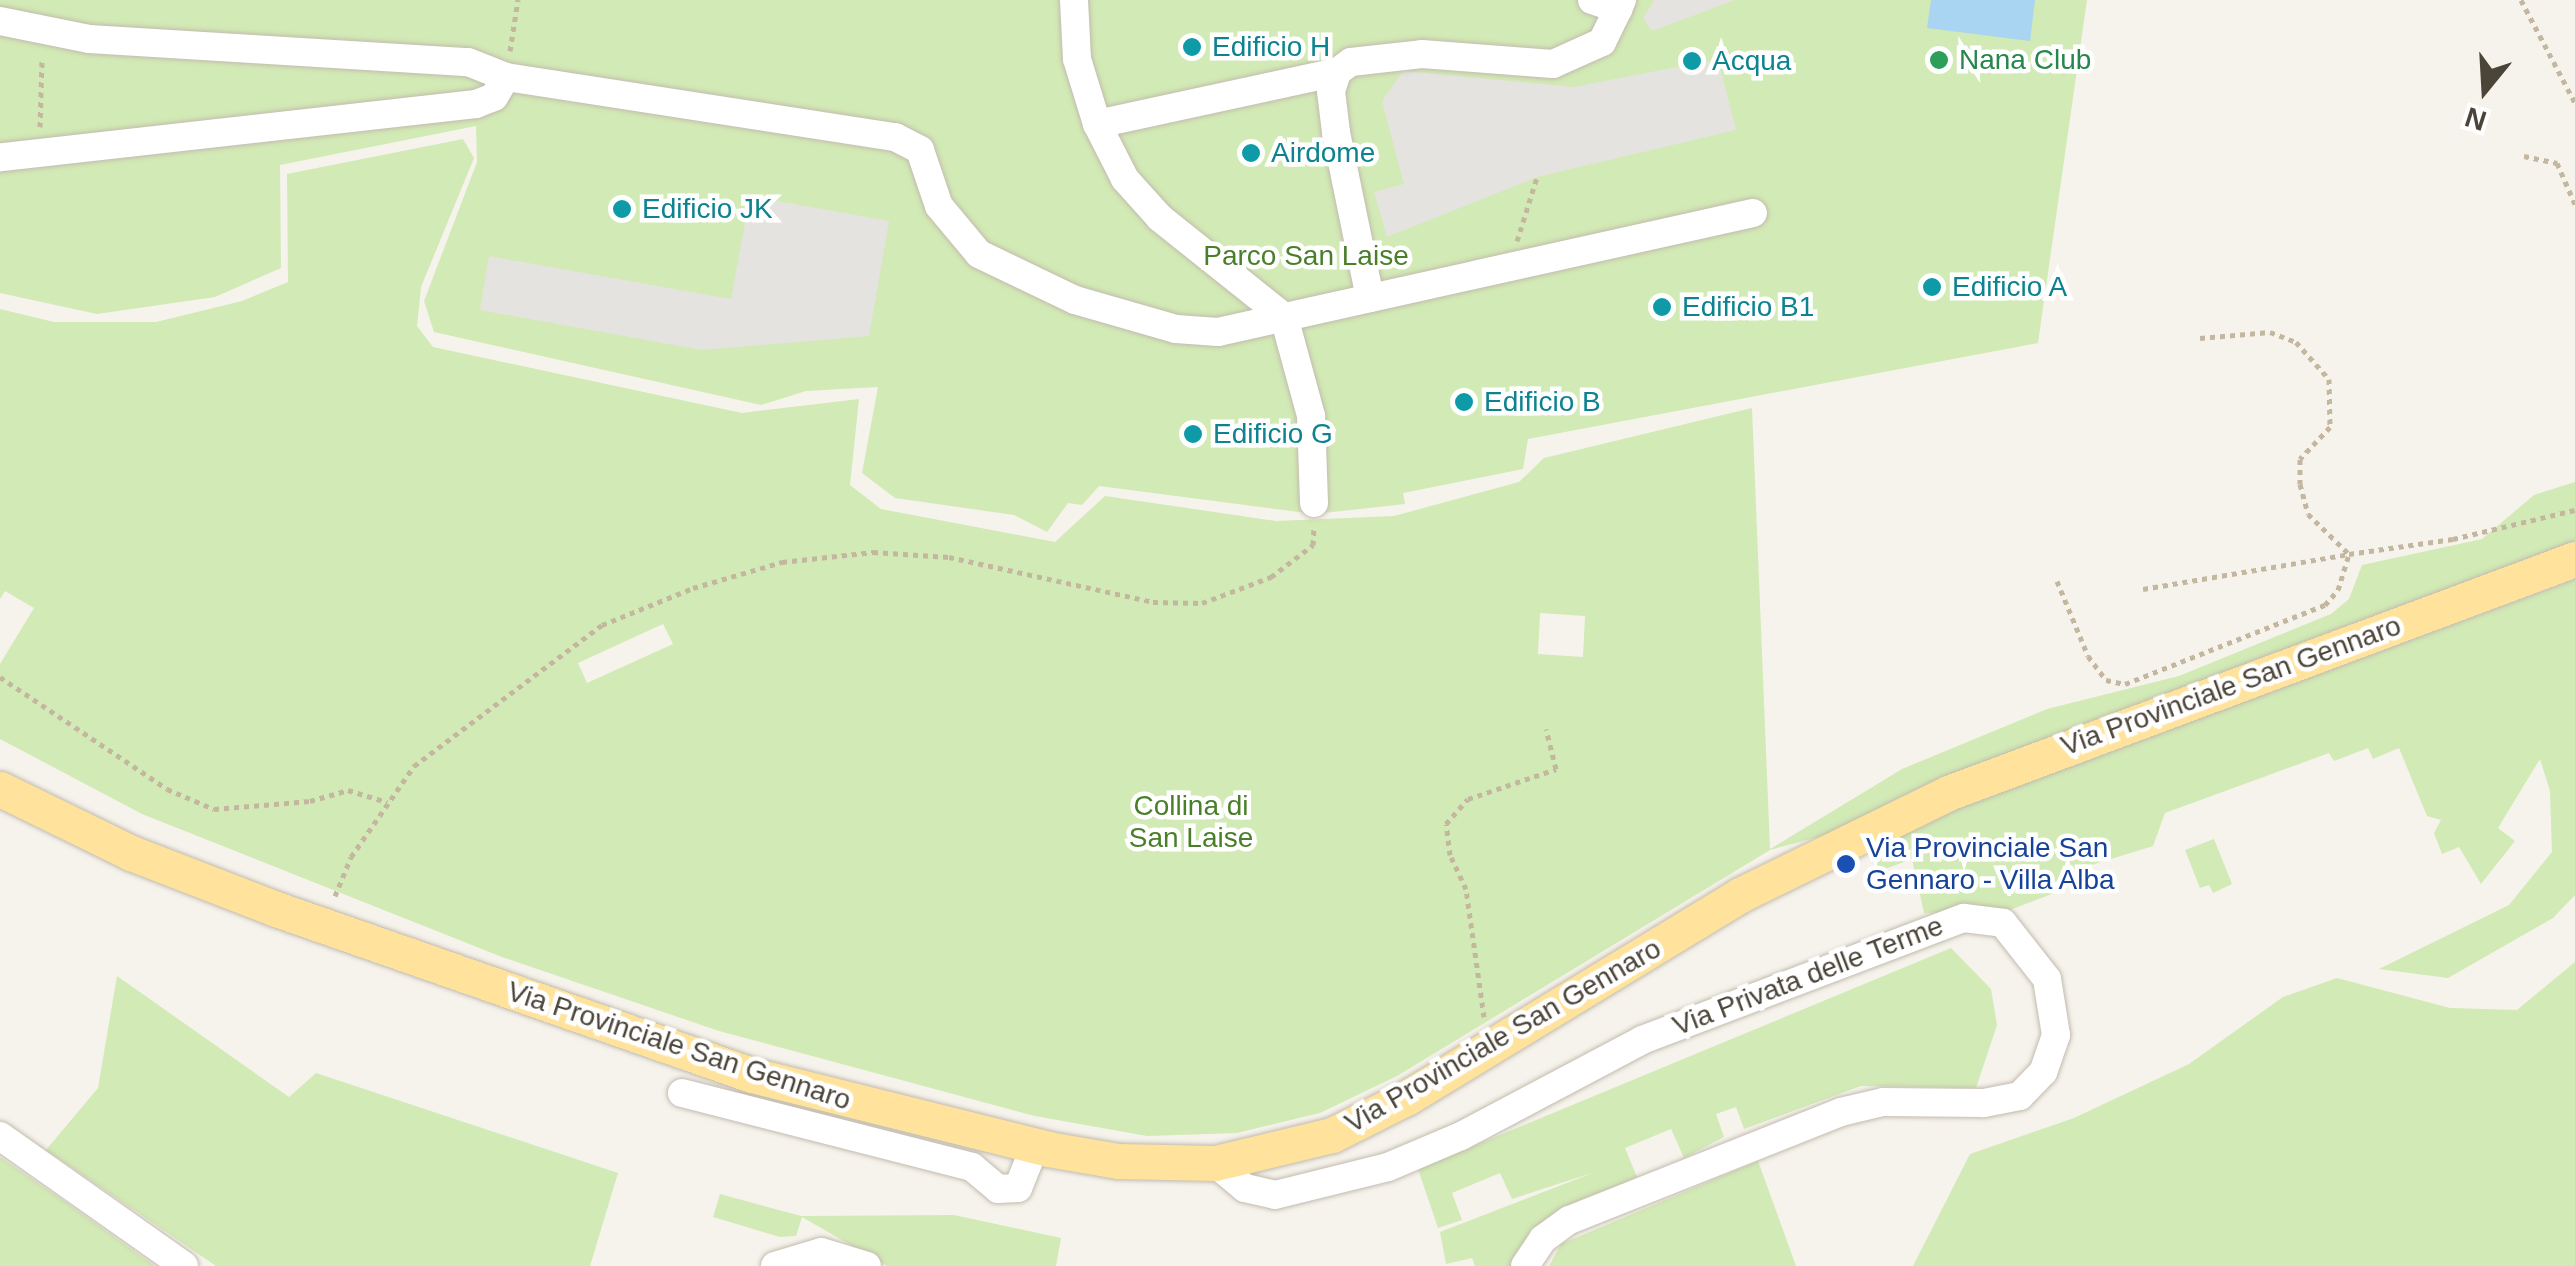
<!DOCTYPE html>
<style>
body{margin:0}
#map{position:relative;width:2575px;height:1266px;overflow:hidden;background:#f6f3ec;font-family:Helvetica,sans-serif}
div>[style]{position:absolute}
.green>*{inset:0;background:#d2eab5}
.parking>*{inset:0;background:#e5e3e0}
.water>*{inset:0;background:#a9d4f2}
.path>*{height:5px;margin-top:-2.5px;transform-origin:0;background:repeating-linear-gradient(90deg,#c4b79f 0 5px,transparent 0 10px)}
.roads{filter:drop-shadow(0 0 2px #c2bbae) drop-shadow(0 0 2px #c2bbae)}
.minor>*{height:28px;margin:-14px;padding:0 14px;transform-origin:14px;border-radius:14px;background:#fff}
.major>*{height:35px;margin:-17.5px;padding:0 17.5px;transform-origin:17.5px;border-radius:17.5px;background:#ffe39c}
.dots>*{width:28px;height:28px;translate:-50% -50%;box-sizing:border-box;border:5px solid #fff;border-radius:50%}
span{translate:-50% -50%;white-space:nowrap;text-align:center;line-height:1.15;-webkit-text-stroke:9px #fff;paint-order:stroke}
.culture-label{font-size:28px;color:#0d838f}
.left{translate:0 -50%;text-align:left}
.leisure-label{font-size:28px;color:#27864d}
.park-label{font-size:28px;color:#4a7f2a}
.street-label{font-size:28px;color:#4b4439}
.transit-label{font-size:28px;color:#164399}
.north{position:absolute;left:2435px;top:40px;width:100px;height:100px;-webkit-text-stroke:8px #fff;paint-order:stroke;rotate:198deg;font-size:28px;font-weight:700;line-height:40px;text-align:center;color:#4b4439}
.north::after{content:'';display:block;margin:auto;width:35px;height:45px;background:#4b4439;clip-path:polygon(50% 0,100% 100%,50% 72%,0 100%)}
</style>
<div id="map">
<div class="green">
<div style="clip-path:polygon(0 0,2087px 0,2038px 343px,1528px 439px,1523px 469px,1403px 493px,1405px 504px,1314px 514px,1099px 486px,1082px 505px,1068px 503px,1047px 532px,1014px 515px,895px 498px,862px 473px,878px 387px,806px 391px,761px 405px,434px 332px,424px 301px,477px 162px,476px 126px,280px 165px,281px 268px,215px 297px,97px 314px,0 293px)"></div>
<div style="clip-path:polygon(evenodd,463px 139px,474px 158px,421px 287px,417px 326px,433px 347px,742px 413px,859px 399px,850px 485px,881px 509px,1055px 542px,1105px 496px,1276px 521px,1394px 516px,1519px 482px,1544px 458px,1752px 408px,1770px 849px,1902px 769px,2047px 709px,2179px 676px,2331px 614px,2349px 599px,2362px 565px,2482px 539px,2534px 495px,2575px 482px,2575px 541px,1852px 828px,1770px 850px,1397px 1076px,1320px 1113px,1237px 1133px,1147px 1136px,1035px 1116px,719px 1031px,502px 957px,142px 814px,0 739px,0 664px,34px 608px,5px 591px,0 599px,0 309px,54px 322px,156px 322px,242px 301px,288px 282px,287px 174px,463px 139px,1540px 613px,1585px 616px,1583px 657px,1538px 654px,1540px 613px,463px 139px,663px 624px,673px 644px,587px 683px,578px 663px,663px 624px)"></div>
<div style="clip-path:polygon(2575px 579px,2575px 895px,2553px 918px,2448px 978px,2379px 969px,2509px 905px,2552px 852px,2550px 791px,2540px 759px,2498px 828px,2515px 841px,2481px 884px,2459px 847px,2442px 854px,2434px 833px,2441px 820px,2427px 816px,2399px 748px,2373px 759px,2368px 748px,2334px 761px,2329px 753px,2165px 813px,2153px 846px,2069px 872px,2073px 886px,2007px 911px,1924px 913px,1912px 859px,1877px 872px,1870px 856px,1898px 846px,1893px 832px)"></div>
<div style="clip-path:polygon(2214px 839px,2232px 884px,2213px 893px,2209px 885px,2200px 888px,2185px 850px)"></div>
<div style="clip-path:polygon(1951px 948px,1991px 989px,1997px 1025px,1976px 1088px,1861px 1086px,1744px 1129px,1736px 1107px,1716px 1114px,1724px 1137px,1684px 1158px,1671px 1129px,1625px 1148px,1637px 1177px,1531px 1229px,1514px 1266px,1475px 1266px,1472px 1258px,1446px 1264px,1440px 1232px,1595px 1172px,1512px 1199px,1500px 1173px,1452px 1193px,1462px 1220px,1438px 1228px,1418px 1169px)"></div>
<div style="clip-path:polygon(2575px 962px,2575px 1266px,1913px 1266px,1970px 1154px,2074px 1118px,2189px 1064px,2283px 997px,2337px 978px,2450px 1008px,2517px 1010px)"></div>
<div style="clip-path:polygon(117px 976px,289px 1097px,316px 1073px,618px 1173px,590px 1266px,216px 1266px,46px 1150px,98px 1088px)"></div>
<div style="clip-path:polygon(0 1157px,64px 1201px,155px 1266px,0 1266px)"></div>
<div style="clip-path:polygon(1758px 1161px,1796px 1266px,1549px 1266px,1561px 1244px)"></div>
<div style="clip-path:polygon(720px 1194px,801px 1216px,954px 1215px,1061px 1238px,1056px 1266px,887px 1266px,802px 1217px,796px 1236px,780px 1237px,713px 1217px)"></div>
</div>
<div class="parking">
<div style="clip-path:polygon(1654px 0,1735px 0,1652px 31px,1643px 18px)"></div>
<div style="clip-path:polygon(1718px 59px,1736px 130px,1537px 177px,1387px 237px,1374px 192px,1404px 184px,1382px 101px,1403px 71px,1574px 87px)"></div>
<div style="clip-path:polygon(750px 196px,889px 221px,869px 336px,702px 350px,480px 310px,489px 256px,731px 299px)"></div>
</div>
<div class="water">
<div style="clip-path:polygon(1931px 0,2035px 0,2030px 41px,1927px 28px)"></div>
</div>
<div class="path">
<div style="left:2521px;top:0;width:116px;rotate:62.3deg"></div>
<div style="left:510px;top:51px;width:52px;rotate:-81.1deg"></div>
<div style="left:40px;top:127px;width:69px;rotate:-88.3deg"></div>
<div style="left:2524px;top:156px;width:34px;rotate:12deg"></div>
<div style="left:2557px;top:163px;width:45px;rotate:66.3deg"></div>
<div style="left:1517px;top:241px;width:67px;rotate:-72.6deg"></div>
<div style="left:2200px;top:338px;width:70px;rotate:-4.9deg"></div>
<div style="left:2270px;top:332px;width:28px;rotate:21deg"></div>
<div style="left:2296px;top:342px;width:50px;rotate:48.3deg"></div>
<div style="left:2329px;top:379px;width:48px;rotate:88.8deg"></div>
<div style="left:2330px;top:427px;width:44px;rotate:133.2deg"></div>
<div style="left:2300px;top:459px;width:25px;rotate:90deg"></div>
<div style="left:2300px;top:484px;width:31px;rotate:75deg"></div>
<div style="left:2308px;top:514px;width:57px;rotate:44.3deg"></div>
<div style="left:2057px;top:581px;width:81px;rotate:67.5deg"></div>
<div style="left:2088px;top:656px;width:30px;rotate:53deg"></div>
<div style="left:2106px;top:680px;width:19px;rotate:12deg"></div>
<div style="left:2125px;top:684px;width:215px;rotate:-21.6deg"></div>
<div style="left:2325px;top:605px;width:20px;rotate:-49deg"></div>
<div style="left:2338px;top:590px;width:38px;rotate:-73deg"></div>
<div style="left:2349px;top:554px;width:105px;rotate:-8.2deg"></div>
<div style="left:2453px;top:539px;width:125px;rotate:-13.4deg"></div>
<div style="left:2143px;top:589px;width:209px;rotate:-9.6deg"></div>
<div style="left:0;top:677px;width:201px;rotate:33.8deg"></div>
<div style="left:167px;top:789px;width:51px;rotate:23.1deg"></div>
<div style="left:214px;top:809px;width:96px;rotate:-4.8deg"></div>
<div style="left:310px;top:801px;width:40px;rotate:-16deg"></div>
<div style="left:348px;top:790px;width:41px;rotate:17.1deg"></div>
<div style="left:335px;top:896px;width:42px;rotate:-67.7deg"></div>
<div style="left:351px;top:857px;width:111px;rotate:-55.3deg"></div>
<div style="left:414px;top:766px;width:235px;rotate:-36.9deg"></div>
<div style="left:602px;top:625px;width:98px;rotate:-22.1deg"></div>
<div style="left:693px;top:588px;width:93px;rotate:-16.3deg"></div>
<div style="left:782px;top:562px;width:92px;rotate:-6.3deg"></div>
<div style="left:873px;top:552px;width:76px;rotate:3.8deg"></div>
<div style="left:949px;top:557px;width:209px;rotate:12.4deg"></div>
<div style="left:1153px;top:602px;width:49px;rotate:1.2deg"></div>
<div style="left:1202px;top:603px;width:74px;rotate:-20.6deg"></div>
<div style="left:1271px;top:577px;width:53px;rotate:-37.3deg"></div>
<div style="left:1313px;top:545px;width:18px;rotate:-87deg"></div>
<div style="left:1484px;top:1017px;width:129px;rotate:-98deg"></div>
<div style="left:1466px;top:889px;width:38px;rotate:-115deg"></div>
<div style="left:1450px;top:855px;width:31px;rotate:-97deg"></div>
<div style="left:1446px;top:824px;width:33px;rotate:-49deg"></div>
<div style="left:1468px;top:799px;width:93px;rotate:-18.8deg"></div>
<div style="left:1556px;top:769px;width:41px;rotate:-104deg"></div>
</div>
<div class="roads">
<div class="minor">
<div style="left:1074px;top:0;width:59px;rotate:87.1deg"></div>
<div style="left:1077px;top:59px;width:68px;rotate:72.9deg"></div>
<div style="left:1097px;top:124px;width:62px;rotate:63deg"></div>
<div style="left:1125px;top:179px;width:52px;rotate:48.1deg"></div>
<div style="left:1160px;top:218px;width:159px;rotate:38.6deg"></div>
<div style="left:1284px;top:317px;width:103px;rotate:74.7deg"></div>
<div style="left:1311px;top:416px;width:87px;rotate:88deg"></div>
<div style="left:1592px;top:0;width:28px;rotate:19deg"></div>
<div style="left:1618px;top:9px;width:10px;rotate:-66deg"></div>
<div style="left:0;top:21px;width:91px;rotate:11.4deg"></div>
<div style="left:89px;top:39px;width:380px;rotate:3.5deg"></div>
<div style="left:468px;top:62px;width:41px;rotate:21.5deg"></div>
<div style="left:506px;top:77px;width:23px;rotate:121deg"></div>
<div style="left:494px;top:97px;width:19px;rotate:159deg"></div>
<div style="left:476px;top:104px;width:479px;rotate:173.6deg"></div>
<div style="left:506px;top:77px;width:394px;rotate:8.8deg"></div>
<div style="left:895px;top:137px;width:28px;rotate:27deg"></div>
<div style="left:920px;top:150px;width:59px;rotate:71.3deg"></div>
<div style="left:939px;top:206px;width:62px;rotate:50.2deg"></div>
<div style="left:979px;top:254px;width:106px;rotate:25.6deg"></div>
<div style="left:1075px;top:300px;width:105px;rotate:16deg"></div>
<div style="left:1176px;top:329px;width:42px;rotate:4.1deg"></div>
<div style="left:1218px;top:332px;width:548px;rotate:-12.54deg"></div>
<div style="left:1097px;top:124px;width:246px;rotate:-12.2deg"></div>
<div style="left:1370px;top:298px;width:169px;rotate:-101.6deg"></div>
<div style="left:1336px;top:132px;width:41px;rotate:-97deg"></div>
<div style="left:1331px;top:91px;width:20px;rotate:-72deg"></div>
<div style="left:1337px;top:72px;width:17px;rotate:-36deg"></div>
<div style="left:1351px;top:62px;width:71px;rotate:-6.4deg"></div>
<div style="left:1422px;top:54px;width:131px;rotate:4.4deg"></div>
<div style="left:1553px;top:64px;width:54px;rotate:-24.2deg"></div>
<div style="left:1602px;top:42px;width:37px;rotate:-64deg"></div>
<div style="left:682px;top:1093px;width:299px;rotate:14.3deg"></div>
<div style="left:972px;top:1167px;width:34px;rotate:40deg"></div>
<div style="left:998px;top:1189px;width:20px;rotate:-3deg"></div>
<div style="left:1018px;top:1188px;width:45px;rotate:-68deg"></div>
<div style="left:0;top:1136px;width:225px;rotate:35.2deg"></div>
<div style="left:1215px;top:1163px;width:39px;rotate:40deg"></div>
<div style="left:1245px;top:1188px;width:31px;rotate:13deg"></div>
<div style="left:1275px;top:1195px;width:116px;rotate:-13.9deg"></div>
<div style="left:1388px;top:1167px;width:79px;rotate:-23deg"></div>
<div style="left:1461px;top:1136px;width:205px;rotate:-27.9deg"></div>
<div style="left:1642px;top:1040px;width:344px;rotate:-20.8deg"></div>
<div style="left:1964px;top:918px;width:39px;rotate:7deg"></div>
<div style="left:2003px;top:923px;width:71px;rotate:51.8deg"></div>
<div style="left:2047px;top:979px;width:57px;rotate:80.9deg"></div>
<div style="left:2056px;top:1035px;width:39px;rotate:109deg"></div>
<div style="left:2043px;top:1072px;width:33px;rotate:134deg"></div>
<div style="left:2020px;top:1096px;width:38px;rotate:169deg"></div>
<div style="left:1983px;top:1103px;width:100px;rotate:-179.4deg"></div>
<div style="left:1883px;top:1102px;width:43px;rotate:166.6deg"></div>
<div style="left:1841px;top:1112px;width:293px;rotate:158.3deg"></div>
<div style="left:1569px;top:1220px;width:32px;rotate:144deg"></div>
<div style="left:1543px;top:1239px;width:32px;rotate:124deg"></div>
<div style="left:775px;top:1266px;width:48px;rotate:-16.9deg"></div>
<div style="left:821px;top:1252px;width:48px;rotate:16.9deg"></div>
</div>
<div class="major">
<div style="left:0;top:789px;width:146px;rotate:26deg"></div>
<div style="left:131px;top:853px;width:155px;rotate:21.1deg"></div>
<div style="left:276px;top:909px;width:504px;rotate:19.23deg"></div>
<div style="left:752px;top:1075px;width:305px;rotate:14deg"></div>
<div style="left:1048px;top:1149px;width:71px;rotate:9.7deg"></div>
<div style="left:1118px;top:1161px;width:97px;rotate:1.2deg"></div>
<div style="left:1215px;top:1163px;width:120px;rotate:-13.5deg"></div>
<div style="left:1332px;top:1135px;width:85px;rotate:-26.6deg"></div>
<div style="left:1408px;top:1097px;width:389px;rotate:-31.3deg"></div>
<div style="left:1740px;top:895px;width:232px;rotate:-26.1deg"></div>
<div style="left:1948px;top:793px;width:669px;rotate:-20.47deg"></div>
</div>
</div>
<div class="dots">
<div style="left:1192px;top:47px;background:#0f9aa8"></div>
<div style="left:1939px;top:60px;background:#2e9e5b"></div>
<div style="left:1692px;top:61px;background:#0f9aa8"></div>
<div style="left:1251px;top:153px;background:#0f9aa8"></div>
<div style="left:622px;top:209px;background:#0f9aa8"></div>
<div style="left:1932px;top:287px;background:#0f9aa8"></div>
<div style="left:1662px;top:307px;background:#0f9aa8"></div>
<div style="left:1464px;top:402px;background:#0f9aa8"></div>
<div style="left:1193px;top:434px;background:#0f9aa8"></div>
<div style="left:1846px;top:864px;background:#1a4fb4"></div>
</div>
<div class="culture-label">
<span class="left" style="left:1212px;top:47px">Edificio H</span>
<span class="left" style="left:1712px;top:61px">Acqua</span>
<span class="left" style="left:1271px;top:153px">Airdome</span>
<span class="left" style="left:642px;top:209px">Edificio JK</span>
<span class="left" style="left:1952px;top:287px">Edificio A</span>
<span class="left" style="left:1682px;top:307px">Edificio B1</span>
<span class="left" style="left:1484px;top:402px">Edificio B</span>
<span class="left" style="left:1213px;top:434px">Edificio G</span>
</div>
<div class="leisure-label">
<span class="left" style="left:1959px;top:60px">Nana Club</span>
</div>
<div class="park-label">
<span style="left:1306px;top:256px">Parco San Laise</span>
<span style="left:1191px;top:822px">Collina di<br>San Laise</span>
</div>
<div class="street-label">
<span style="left:2231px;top:686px;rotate:-20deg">Via Provinciale San Gennaro</span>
<span style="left:1808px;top:976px;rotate:-21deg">Via Privata delle Terme</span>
<span style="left:1503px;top:1036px;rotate:-30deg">Via Provinciale San Gennaro</span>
<span style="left:679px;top:1046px;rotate:18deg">Via Provinciale San Gennaro</span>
</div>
<div class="transit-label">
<span class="left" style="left:1866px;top:864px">Via Provinciale San<br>Gennaro - Villa Alba</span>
</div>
<div class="north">N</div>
</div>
